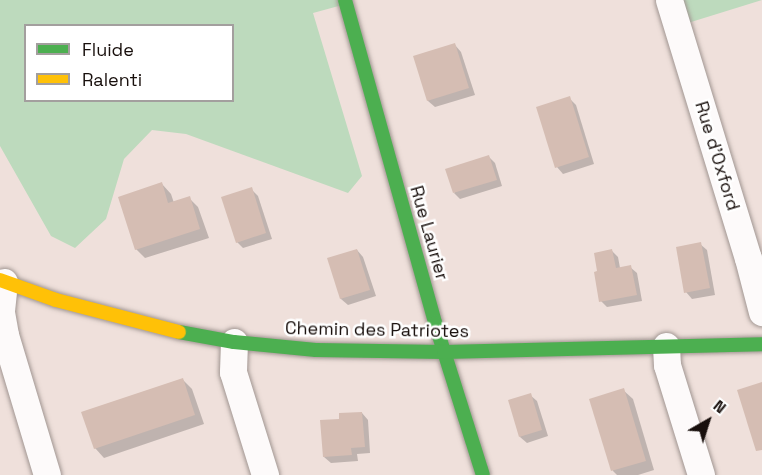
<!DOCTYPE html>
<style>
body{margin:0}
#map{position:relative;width:762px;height:475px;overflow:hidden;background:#efe0db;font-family:"Space Grotesk",sans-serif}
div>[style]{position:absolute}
.green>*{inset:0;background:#bddabd}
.shadow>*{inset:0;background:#0003}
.building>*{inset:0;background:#d5bdb3}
.roads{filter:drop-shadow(0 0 2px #a19692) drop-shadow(0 0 2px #a19692)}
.street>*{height:27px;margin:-13.5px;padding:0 13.5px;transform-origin:13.5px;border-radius:13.5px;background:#fdfafa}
.fast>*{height:14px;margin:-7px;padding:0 7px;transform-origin:7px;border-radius:7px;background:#4caf50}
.slow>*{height:14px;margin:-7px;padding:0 7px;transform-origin:7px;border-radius:7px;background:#ffc107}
span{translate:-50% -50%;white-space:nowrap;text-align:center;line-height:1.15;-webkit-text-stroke:5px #fff;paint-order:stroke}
.street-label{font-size:18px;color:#180f0c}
.legend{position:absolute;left:24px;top:24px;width:210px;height:78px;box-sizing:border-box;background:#fff;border:2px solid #a39f9e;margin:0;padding:8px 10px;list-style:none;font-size:18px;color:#180f0c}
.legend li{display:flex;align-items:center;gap:12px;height:30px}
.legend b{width:30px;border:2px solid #a39f9e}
.north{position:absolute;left:678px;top:391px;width:60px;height:60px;-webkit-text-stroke:4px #fff;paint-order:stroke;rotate:39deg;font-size:16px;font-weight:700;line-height:24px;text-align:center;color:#180f0c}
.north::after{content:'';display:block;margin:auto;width:21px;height:27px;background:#180f0c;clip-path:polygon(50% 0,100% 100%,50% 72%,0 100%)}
</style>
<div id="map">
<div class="green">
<div style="clip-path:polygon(evenodd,0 0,345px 0,346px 4px,313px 13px,362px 176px,348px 193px,186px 134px,152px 130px,124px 159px,106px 219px,75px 248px,51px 236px,0 146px,0 0,26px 26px,232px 26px,232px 100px,26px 100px,26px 26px)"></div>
<div style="clip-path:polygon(667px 0,762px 0,675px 27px)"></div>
</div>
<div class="shadow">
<div style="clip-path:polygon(455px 45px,461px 52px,475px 95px,435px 107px,428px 101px,415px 57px)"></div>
<div style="clip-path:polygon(569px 98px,576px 105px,594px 164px,563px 174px,557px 167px)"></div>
<div style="clip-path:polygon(488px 156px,495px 163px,502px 186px,460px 199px,454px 193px)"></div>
<div style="clip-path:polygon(162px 184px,171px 194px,174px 203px,189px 198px,198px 207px,209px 238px,145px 258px,136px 249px)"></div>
<div style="clip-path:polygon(251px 189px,258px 196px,272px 239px,243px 248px,237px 242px)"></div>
<div style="clip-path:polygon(700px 244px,707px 250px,715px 295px,692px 299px,686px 292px)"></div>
<div style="clip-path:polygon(357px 250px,363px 257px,376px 296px,348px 305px,341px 299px,329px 259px)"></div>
<div style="clip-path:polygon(612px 251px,618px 257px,620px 268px,630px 267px,637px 273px,642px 301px,607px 307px,601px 301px)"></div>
<div style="clip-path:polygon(183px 380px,192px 389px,204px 424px,104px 458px,95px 448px)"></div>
<div style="clip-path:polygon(623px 390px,633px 399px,654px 470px,638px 475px,617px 475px,613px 471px,591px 400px)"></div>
<div style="clip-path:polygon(530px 395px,537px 401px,548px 436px,527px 443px,520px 437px)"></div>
<div style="clip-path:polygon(362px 413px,368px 420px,370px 453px,357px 454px,358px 461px,331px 463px,324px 457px,341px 420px)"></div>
</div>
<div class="building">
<div style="clip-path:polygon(455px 43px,469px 88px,427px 101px,413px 56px)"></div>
<div style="clip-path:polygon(570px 96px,589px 157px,555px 168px,536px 107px)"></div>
<div style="clip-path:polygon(489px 155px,497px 180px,453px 193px,445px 169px)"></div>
<div style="clip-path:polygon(162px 182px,168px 203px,190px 196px,200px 229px,135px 250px,118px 197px)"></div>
<div style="clip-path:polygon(252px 187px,266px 233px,236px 243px,221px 197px)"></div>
<div style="clip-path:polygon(701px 242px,710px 288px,684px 293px,676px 247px)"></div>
<div style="clip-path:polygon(357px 249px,370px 290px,340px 299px,327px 258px)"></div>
<div style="clip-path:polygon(612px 249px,616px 268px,631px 265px,637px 295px,599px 302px,594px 272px,597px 271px,594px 253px)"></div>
<div style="clip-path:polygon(183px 378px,195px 415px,94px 449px,81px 412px)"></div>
<div style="clip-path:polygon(762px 382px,762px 450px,756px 451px,737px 390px)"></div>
<div style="clip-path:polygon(624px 388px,646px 461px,611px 471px,589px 399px)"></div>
<div style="clip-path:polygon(531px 393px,542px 430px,519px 437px,508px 400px)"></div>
<div style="clip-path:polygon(362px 412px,365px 447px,351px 448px,352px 455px,323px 457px,320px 420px,339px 419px,339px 413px)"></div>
</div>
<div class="roads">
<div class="street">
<div style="left:669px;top:0;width:270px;rotate:73deg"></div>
<div style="left:748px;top:258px;width:56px;rotate:75.5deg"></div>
<div style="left:4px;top:282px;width:30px;rotate:96deg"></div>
<div style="left:1px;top:312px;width:23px;rotate:80deg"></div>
<div style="left:5px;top:335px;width:146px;rotate:73.3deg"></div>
<div style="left:234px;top:342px;width:30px;rotate:92deg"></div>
<div style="left:233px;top:372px;width:108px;rotate:72.7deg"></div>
<div style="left:666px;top:346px;width:19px;rotate:87deg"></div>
<div style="left:667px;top:365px;width:115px;rotate:72.8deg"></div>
</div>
<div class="fast">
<div style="left:345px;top:0;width:335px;rotate:74.4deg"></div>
<div style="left:435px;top:323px;width:159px;rotate:72.5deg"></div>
<div style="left:179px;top:332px;width:56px;rotate:10.3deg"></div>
<div style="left:234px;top:342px;width:82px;rotate:5.6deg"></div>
<div style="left:316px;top:350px;width:128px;rotate:0.9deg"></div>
<div style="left:444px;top:352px;width:318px;rotate:-1.4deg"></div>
</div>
<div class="slow">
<div style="left:0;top:280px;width:59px;rotate:19.7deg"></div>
<div style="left:56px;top:300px;width:127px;rotate:14.6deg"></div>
</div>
</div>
<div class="street-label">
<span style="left:717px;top:156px;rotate:73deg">Rue d'Oxford</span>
<span style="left:429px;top:233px;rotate:74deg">Rue Laurier</span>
<span style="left:377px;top:330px;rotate:1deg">Chemin des Patriotes</span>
</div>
<ul class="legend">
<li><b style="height:8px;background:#4caf50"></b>Fluide</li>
<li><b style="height:8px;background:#ffc107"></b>Ralenti</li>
</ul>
<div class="north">N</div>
</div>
